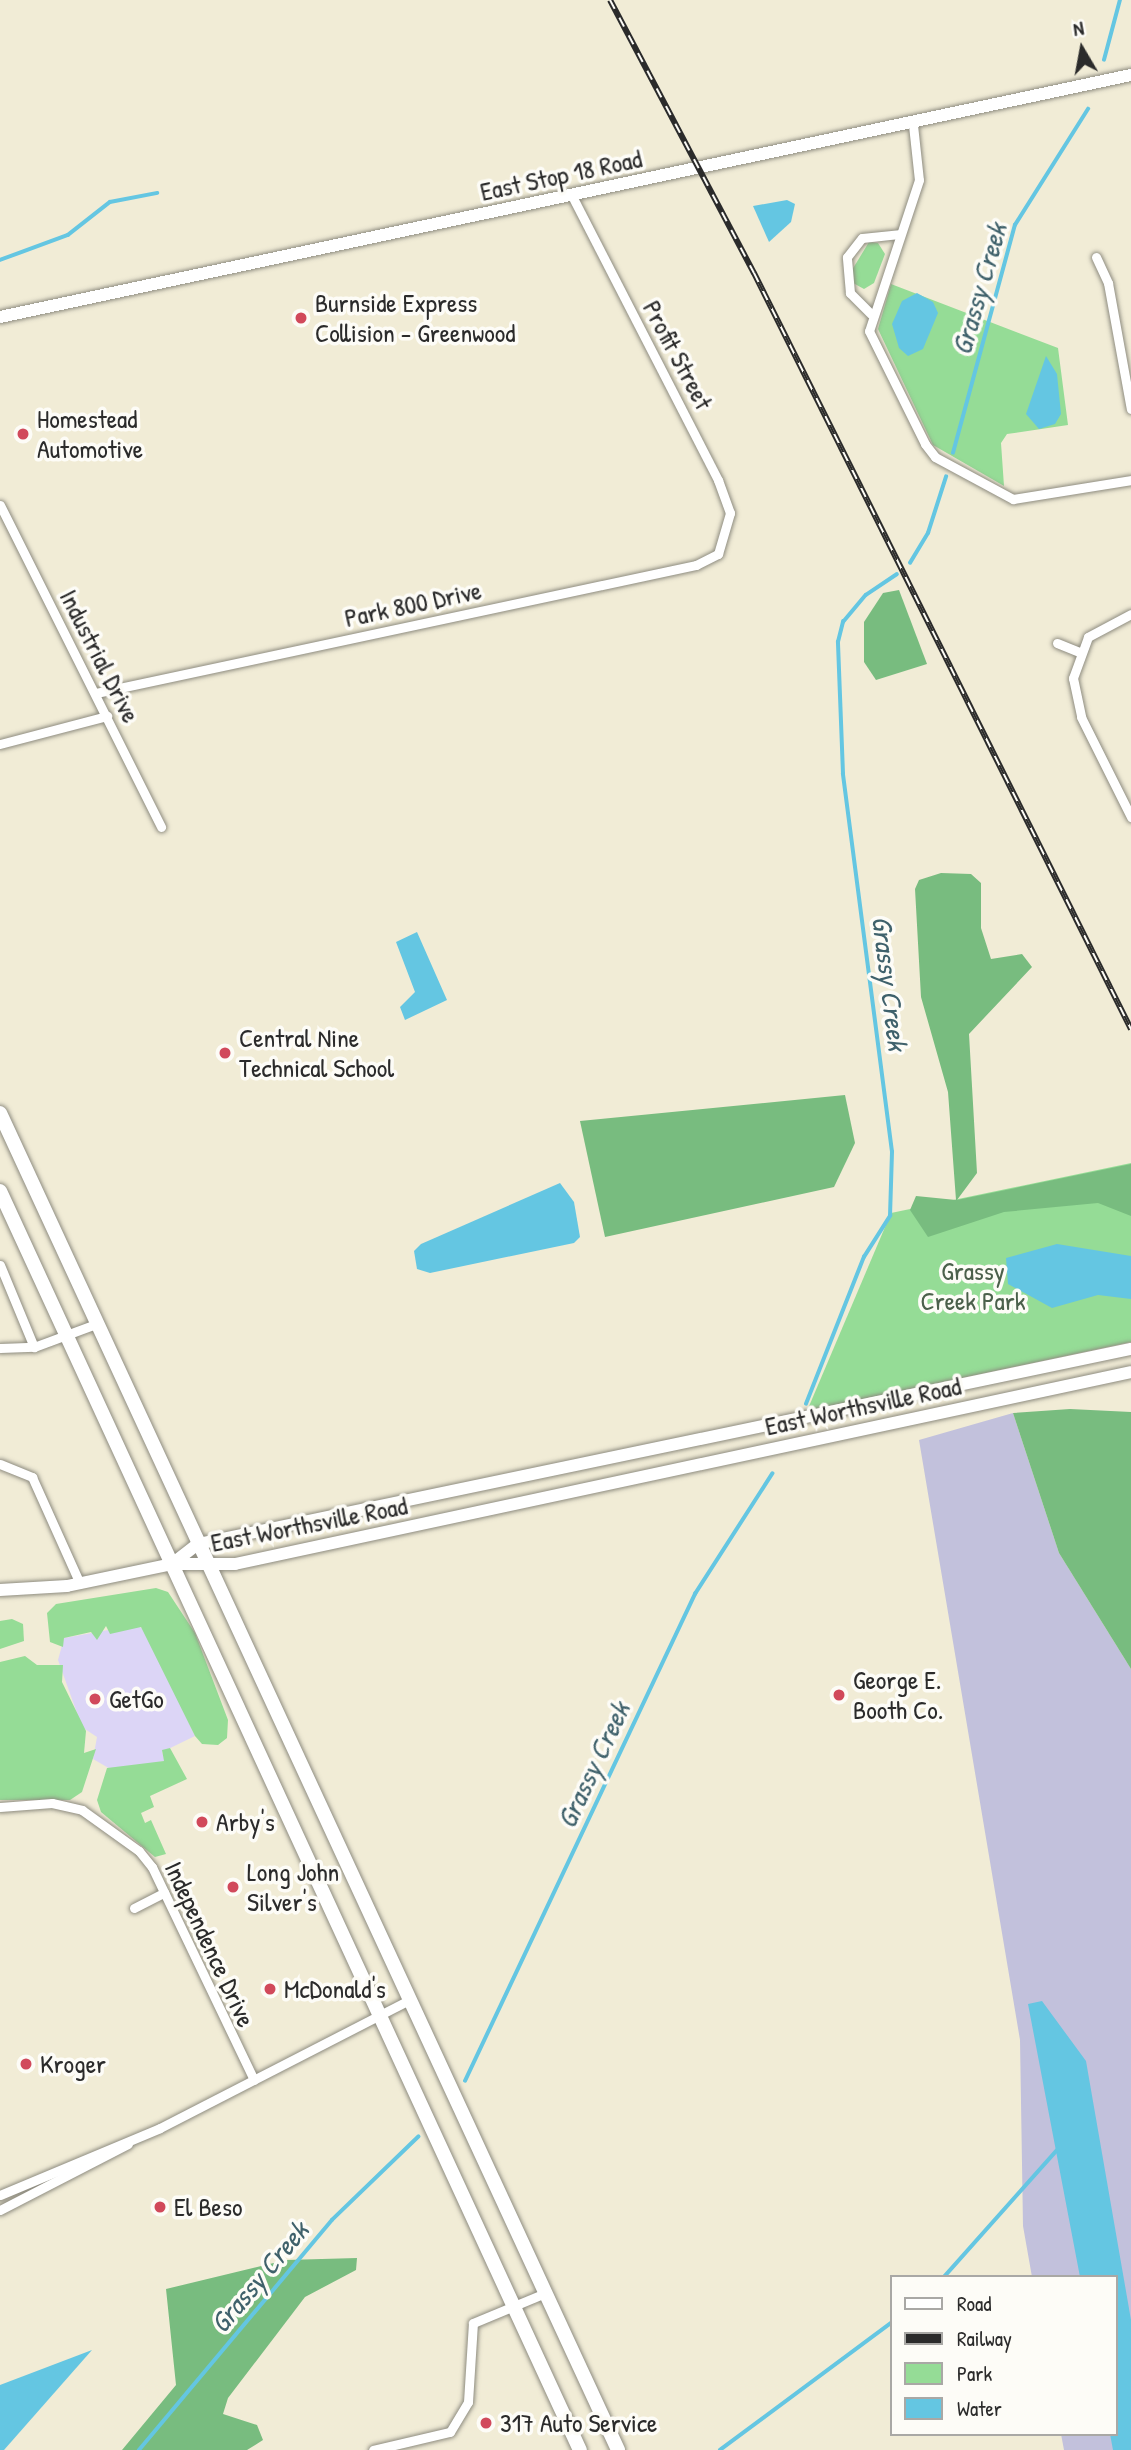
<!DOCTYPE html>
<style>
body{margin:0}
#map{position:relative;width:1131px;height:2450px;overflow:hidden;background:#f1ecd6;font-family:"Patrick Hand",sans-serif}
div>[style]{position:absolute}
.built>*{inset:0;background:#dcd5f6}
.industrial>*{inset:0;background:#c2c1dc}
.green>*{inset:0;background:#95dc96}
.forest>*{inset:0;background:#78bc7f}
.water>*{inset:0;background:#64c6e2}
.stream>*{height:3.5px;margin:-1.75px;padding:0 1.75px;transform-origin:1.75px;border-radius:1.75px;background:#64c6e2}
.roads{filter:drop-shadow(0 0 2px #8e8c80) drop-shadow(0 0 2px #8e8c80)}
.street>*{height:9px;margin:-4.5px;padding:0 4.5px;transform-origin:4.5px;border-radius:4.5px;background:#fff}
.secondary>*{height:12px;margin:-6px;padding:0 6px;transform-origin:6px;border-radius:6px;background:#fff}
.primary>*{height:14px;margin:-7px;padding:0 7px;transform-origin:7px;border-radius:7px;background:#fff}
.rail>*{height:6px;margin-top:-3px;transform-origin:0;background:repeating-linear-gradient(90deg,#fdfcf7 0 10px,#2b2b2b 0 20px);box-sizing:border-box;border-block:2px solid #2b2b2b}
.dots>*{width:19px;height:19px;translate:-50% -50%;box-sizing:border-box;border:4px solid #fdfcf7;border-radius:50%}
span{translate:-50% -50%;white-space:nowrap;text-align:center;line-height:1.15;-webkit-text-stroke:7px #fdfcf7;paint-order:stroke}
.street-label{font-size:26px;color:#2b2b2b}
.poi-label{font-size:26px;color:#2b2b2b}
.left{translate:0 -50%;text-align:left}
.park-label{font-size:26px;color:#4b604b}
.water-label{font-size:28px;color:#3f616b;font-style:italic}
.legend{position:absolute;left:890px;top:2275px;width:228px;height:161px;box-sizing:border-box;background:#fdfcf7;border:2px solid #a9a8a5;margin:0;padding:9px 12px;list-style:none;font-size:21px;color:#2b2b2b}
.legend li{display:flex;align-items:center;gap:14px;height:35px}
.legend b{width:35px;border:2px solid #a9a8a5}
.north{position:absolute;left:1047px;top:14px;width:70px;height:70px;-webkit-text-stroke:5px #fdfcf7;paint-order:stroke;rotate:350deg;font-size:19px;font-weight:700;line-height:28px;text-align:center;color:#2b2b2b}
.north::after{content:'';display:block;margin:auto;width:24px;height:32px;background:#2b2b2b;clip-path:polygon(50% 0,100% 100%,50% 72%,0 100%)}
</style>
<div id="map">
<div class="built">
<div style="clip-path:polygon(136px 1625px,145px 1630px,195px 1736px,162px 1752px,165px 1761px,112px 1770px,93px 1759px,97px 1737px,82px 1727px,58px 1660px,64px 1638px)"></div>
</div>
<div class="industrial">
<div style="clip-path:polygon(1013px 1413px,1059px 1553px,1131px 1669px,1131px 2450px,1064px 2450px,1061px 2434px,1115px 2434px,1115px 2277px,1032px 2277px,1023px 2226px,1020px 2040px,919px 1440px)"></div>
</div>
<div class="green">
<div style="clip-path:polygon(869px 242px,878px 243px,885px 254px,874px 283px,864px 289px,853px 283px,852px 270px)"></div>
<div style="clip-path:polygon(891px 284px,1058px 348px,1068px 425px,1007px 434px,1001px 443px,1004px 486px,933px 445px,878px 329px)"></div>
<div style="clip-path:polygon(1131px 1163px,1131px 1342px,807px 1411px,891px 1213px)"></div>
<div style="clip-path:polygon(156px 1588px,168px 1592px,195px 1633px,228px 1720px,227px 1738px,218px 1745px,202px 1744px,195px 1736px,141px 1627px,110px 1634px,106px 1626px,97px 1640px,91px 1632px,64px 1638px,63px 1647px,50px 1642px,47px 1613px,56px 1604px)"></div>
<div style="clip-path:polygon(12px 1619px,23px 1624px,24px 1641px,0 1649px,0 1621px)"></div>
<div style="clip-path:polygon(25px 1656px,37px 1665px,63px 1665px,62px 1682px,86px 1731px,84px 1753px,96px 1749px,82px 1792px,70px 1800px,0 1800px,0 1662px)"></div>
<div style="clip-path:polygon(170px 1748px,187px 1779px,150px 1796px,154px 1807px,141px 1813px,145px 1823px,151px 1820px,166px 1854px,155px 1857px,101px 1812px,97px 1800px,107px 1768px,164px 1761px,162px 1750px)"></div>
</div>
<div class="forest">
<div style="clip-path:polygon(899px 590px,927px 664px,876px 680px,864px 662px,864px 622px,883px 593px)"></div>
<div style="clip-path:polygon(941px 873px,971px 874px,981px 883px,981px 928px,991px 959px,1022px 954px,1032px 967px,969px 1034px,977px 1173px,957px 1200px,1131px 1164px,1131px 1216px,1098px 1203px,1004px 1212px,928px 1237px,910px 1210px,916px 1196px,956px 1200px,948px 1092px,921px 997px,915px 889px,919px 880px)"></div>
<div style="clip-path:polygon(845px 1095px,855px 1143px,834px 1187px,605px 1237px,580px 1121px)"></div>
<div style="clip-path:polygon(1070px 1409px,1131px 1412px,1131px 1669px,1059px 1553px,1013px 1413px)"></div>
<div style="clip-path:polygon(357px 2258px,356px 2270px,305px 2297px,228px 2398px,223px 2414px,257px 2425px,263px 2440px,247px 2450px,122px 2450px,176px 2385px,166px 2289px,286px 2260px)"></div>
</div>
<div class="water">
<div style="clip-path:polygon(787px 200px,795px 204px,791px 222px,769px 242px,753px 206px)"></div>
<div style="clip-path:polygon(917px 293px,933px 302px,938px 313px,923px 349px,908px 356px,899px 348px,892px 324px,902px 301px)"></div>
<div style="clip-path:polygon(1046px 356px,1057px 374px,1061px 414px,1055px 424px,1039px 429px,1026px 414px)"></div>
<div style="clip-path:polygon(417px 932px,447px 1000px,405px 1020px,400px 1007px,415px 992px,396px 942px)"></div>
<div style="clip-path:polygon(560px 1183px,574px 1202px,580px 1237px,574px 1243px,430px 1273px,417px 1269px,414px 1251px,421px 1244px)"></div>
<div style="clip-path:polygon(1057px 1244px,1131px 1256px,1131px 1299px,1098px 1295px,1052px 1308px,1008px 1284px,1006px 1258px)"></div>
<div style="clip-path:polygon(1042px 2001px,1086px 2061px,1131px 2320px,1131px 2450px,1113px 2450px,1110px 2434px,1115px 2434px,1115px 2277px,1080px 2277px,1028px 2004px)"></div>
<div style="clip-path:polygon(92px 2350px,4px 2450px,0 2450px,0 2385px)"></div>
</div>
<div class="stream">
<div style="left:1104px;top:60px;width:62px;rotate:-75.1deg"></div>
<div style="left:0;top:260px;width:72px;rotate:-20.2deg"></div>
<div style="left:68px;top:235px;width:53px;rotate:-38.2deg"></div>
<div style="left:110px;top:202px;width:48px;rotate:-10.8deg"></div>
<div style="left:953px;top:453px;width:236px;rotate:-74.8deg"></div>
<div style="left:1015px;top:225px;width:137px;rotate:-57.8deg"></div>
<div style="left:910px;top:563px;width:35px;rotate:-59deg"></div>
<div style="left:928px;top:533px;width:59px;rotate:-72.2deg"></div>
<div style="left:806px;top:1404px;width:158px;rotate:-68.5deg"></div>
<div style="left:864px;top:1257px;width:49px;rotate:-57.6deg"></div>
<div style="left:890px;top:1216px;width:64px;rotate:-88.2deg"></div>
<div style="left:892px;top:1152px;width:381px;rotate:-97.4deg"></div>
<div style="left:843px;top:774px;width:132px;rotate:-92.2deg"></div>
<div style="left:838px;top:642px;width:21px;rotate:-76deg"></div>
<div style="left:843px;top:622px;width:35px;rotate:-50deg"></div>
<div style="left:866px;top:595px;width:37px;rotate:-34deg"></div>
<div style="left:465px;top:2081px;width:539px;rotate:-64.72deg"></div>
<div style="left:695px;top:1594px;width:143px;rotate:-57.3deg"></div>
<div style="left:944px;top:2277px;width:170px;rotate:-48.3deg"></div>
<div style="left:139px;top:2450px;width:300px;rotate:-50deg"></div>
<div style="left:332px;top:2220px;width:120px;rotate:-44deg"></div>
<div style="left:720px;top:2450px;width:213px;rotate:-36.6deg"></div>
</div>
<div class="roads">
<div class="street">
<div style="left:913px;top:125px;width:55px;rotate:83.8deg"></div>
<div style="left:919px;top:180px;width:159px;rotate:108.3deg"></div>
<div style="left:869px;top:331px;width:126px;rotate:63.6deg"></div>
<div style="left:925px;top:444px;width:16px;rotate:52deg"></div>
<div style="left:935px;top:457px;width:89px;rotate:28.3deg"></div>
<div style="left:1013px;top:499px;width:120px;rotate:-9.1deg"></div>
<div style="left:1096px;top:257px;width:29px;rotate:65deg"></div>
<div style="left:1108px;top:283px;width:128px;rotate:79.7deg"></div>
<div style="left:871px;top:314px;width:30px;rotate:-135deg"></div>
<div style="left:850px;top:293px;width:36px;rotate:-95deg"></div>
<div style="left:847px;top:257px;width:24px;rotate:-52deg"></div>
<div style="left:862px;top:238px;width:37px;rotate:-6deg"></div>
<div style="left:0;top:505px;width:360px;rotate:63.4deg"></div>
<div style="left:1131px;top:614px;width:49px;rotate:151.9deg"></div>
<div style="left:1088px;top:637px;width:44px;rotate:110.1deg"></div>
<div style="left:1073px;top:678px;width:40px;rotate:78deg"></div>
<div style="left:1081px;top:717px;width:112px;rotate:63.4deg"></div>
<div style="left:1057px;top:643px;width:24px;rotate:22deg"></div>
<div style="left:96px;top:693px;width:614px;rotate:-12.04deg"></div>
<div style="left:696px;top:565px;width:25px;rotate:-27deg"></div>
<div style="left:718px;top:554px;width:43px;rotate:-73.7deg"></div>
<div style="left:730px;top:513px;width:35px;rotate:-110deg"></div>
<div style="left:718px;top:480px;width:319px;rotate:-117.2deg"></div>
<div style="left:0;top:744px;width:111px;rotate:-14.7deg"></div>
<div style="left:0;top:1265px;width:89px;rotate:67.5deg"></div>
<div style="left:0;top:1348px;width:34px;rotate:-2deg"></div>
<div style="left:34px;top:1347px;width:66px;rotate:-20.4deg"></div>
<div style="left:0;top:1464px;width:35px;rotate:22deg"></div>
<div style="left:32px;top:1477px;width:117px;rotate:65.8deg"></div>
<div style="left:0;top:1807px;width:52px;rotate:-4.4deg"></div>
<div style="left:52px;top:1803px;width:31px;rotate:13deg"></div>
<div style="left:82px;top:1810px;width:70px;rotate:35.7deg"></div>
<div style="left:139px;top:1851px;width:21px;rotate:51deg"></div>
<div style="left:152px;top:1867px;width:236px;rotate:64.4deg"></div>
<div style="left:134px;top:1908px;width:34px;rotate:-27deg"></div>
<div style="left:0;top:2195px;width:173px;rotate:-22.7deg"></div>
<div style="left:160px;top:2128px;width:280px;rotate:-27.2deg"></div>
<div style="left:0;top:2210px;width:144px;rotate:-27.3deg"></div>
<div style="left:373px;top:2450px;width:79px;rotate:-13.2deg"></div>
<div style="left:450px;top:2432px;width:35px;rotate:-59deg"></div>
<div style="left:468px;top:2402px;width:79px;rotate:-86.4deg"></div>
<div style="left:473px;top:2323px;width:76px;rotate:-22.5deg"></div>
</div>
<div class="secondary">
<div style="left:0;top:317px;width:1157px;rotate:-12.08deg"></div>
<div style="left:172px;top:1564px;width:33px;rotate:-38deg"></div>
<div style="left:198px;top:1544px;width:953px;rotate:-11.81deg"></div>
<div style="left:0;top:1590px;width:67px;rotate:-3.4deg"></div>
<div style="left:67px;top:1586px;width:107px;rotate:-11.8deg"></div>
<div style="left:172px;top:1564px;width:63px"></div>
<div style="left:235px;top:1564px;width:916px;rotate:-12.09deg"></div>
</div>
<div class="primary">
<div style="left:0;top:1113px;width:1473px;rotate:65.19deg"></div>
<div style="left:0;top:1191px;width:1386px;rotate:65.27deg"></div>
</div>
</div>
<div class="rail">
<div style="left:610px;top:0;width:309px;rotate:62.2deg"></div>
<div style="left:754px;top:273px;width:845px;rotate:63.5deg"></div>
</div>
<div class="dots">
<div style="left:301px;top:318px;background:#d1495b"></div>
<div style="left:23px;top:434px;background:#d1495b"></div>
<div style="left:225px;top:1053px;background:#d1495b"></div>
<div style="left:839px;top:1695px;background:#d1495b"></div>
<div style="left:95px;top:1699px;background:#d1495b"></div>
<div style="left:202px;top:1822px;background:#d1495b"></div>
<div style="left:233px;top:1887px;background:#d1495b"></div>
<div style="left:270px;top:1989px;background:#d1495b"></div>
<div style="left:26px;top:2064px;background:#d1495b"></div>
<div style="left:160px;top:2207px;background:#d1495b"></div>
<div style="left:486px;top:2423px;background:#d1495b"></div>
</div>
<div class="street-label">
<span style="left:561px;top:175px;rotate:-12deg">East Stop 18 Road</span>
<span style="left:678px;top:355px;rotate:62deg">Profit Street</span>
<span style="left:413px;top:604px;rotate:-12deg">Park 800 Drive</span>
<span style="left:100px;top:656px;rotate:63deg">Industrial Drive</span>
<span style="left:863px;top:1406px;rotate:-12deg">East Worthsville Road</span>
<span style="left:309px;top:1524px;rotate:-11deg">East Worthsville Road</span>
<span style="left:210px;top:1944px;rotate:65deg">Independence Drive</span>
</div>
<div class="poi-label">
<span class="left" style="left:315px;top:318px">Burnside Express<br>Collision - Greenwood</span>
<span class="left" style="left:37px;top:434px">Homestead<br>Automotive</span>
<span class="left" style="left:239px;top:1053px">Central Nine<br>Technical School</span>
<span class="left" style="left:853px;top:1695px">George E.<br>Booth Co.</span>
<span class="left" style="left:109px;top:1699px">GetGo</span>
<span class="left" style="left:216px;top:1822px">Arby's</span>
<span class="left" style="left:247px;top:1887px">Long John<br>Silver's</span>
<span class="left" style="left:284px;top:1989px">McDonald's</span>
<span class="left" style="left:40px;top:2064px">Kroger</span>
<span class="left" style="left:174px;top:2207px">El Beso</span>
<span class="left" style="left:500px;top:2423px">317 Auto Service</span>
</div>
<div class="park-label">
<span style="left:973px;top:1286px">Grassy<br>Creek Park</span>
</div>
<div class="water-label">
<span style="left:979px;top:289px;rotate:-74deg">Grassy Creek</span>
<span style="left:890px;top:983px;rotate:83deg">Grassy Creek</span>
<span style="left:593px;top:1765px;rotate:-65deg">Grassy Creek</span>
<span style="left:259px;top:2277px;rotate:-50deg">Grassy Creek</span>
</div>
<ul class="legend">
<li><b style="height:9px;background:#fff"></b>Road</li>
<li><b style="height:9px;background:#2b2b2b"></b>Railway</li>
<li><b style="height:19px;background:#95dc96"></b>Park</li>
<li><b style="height:19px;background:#64c6e2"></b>Water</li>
</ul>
<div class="north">N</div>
</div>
